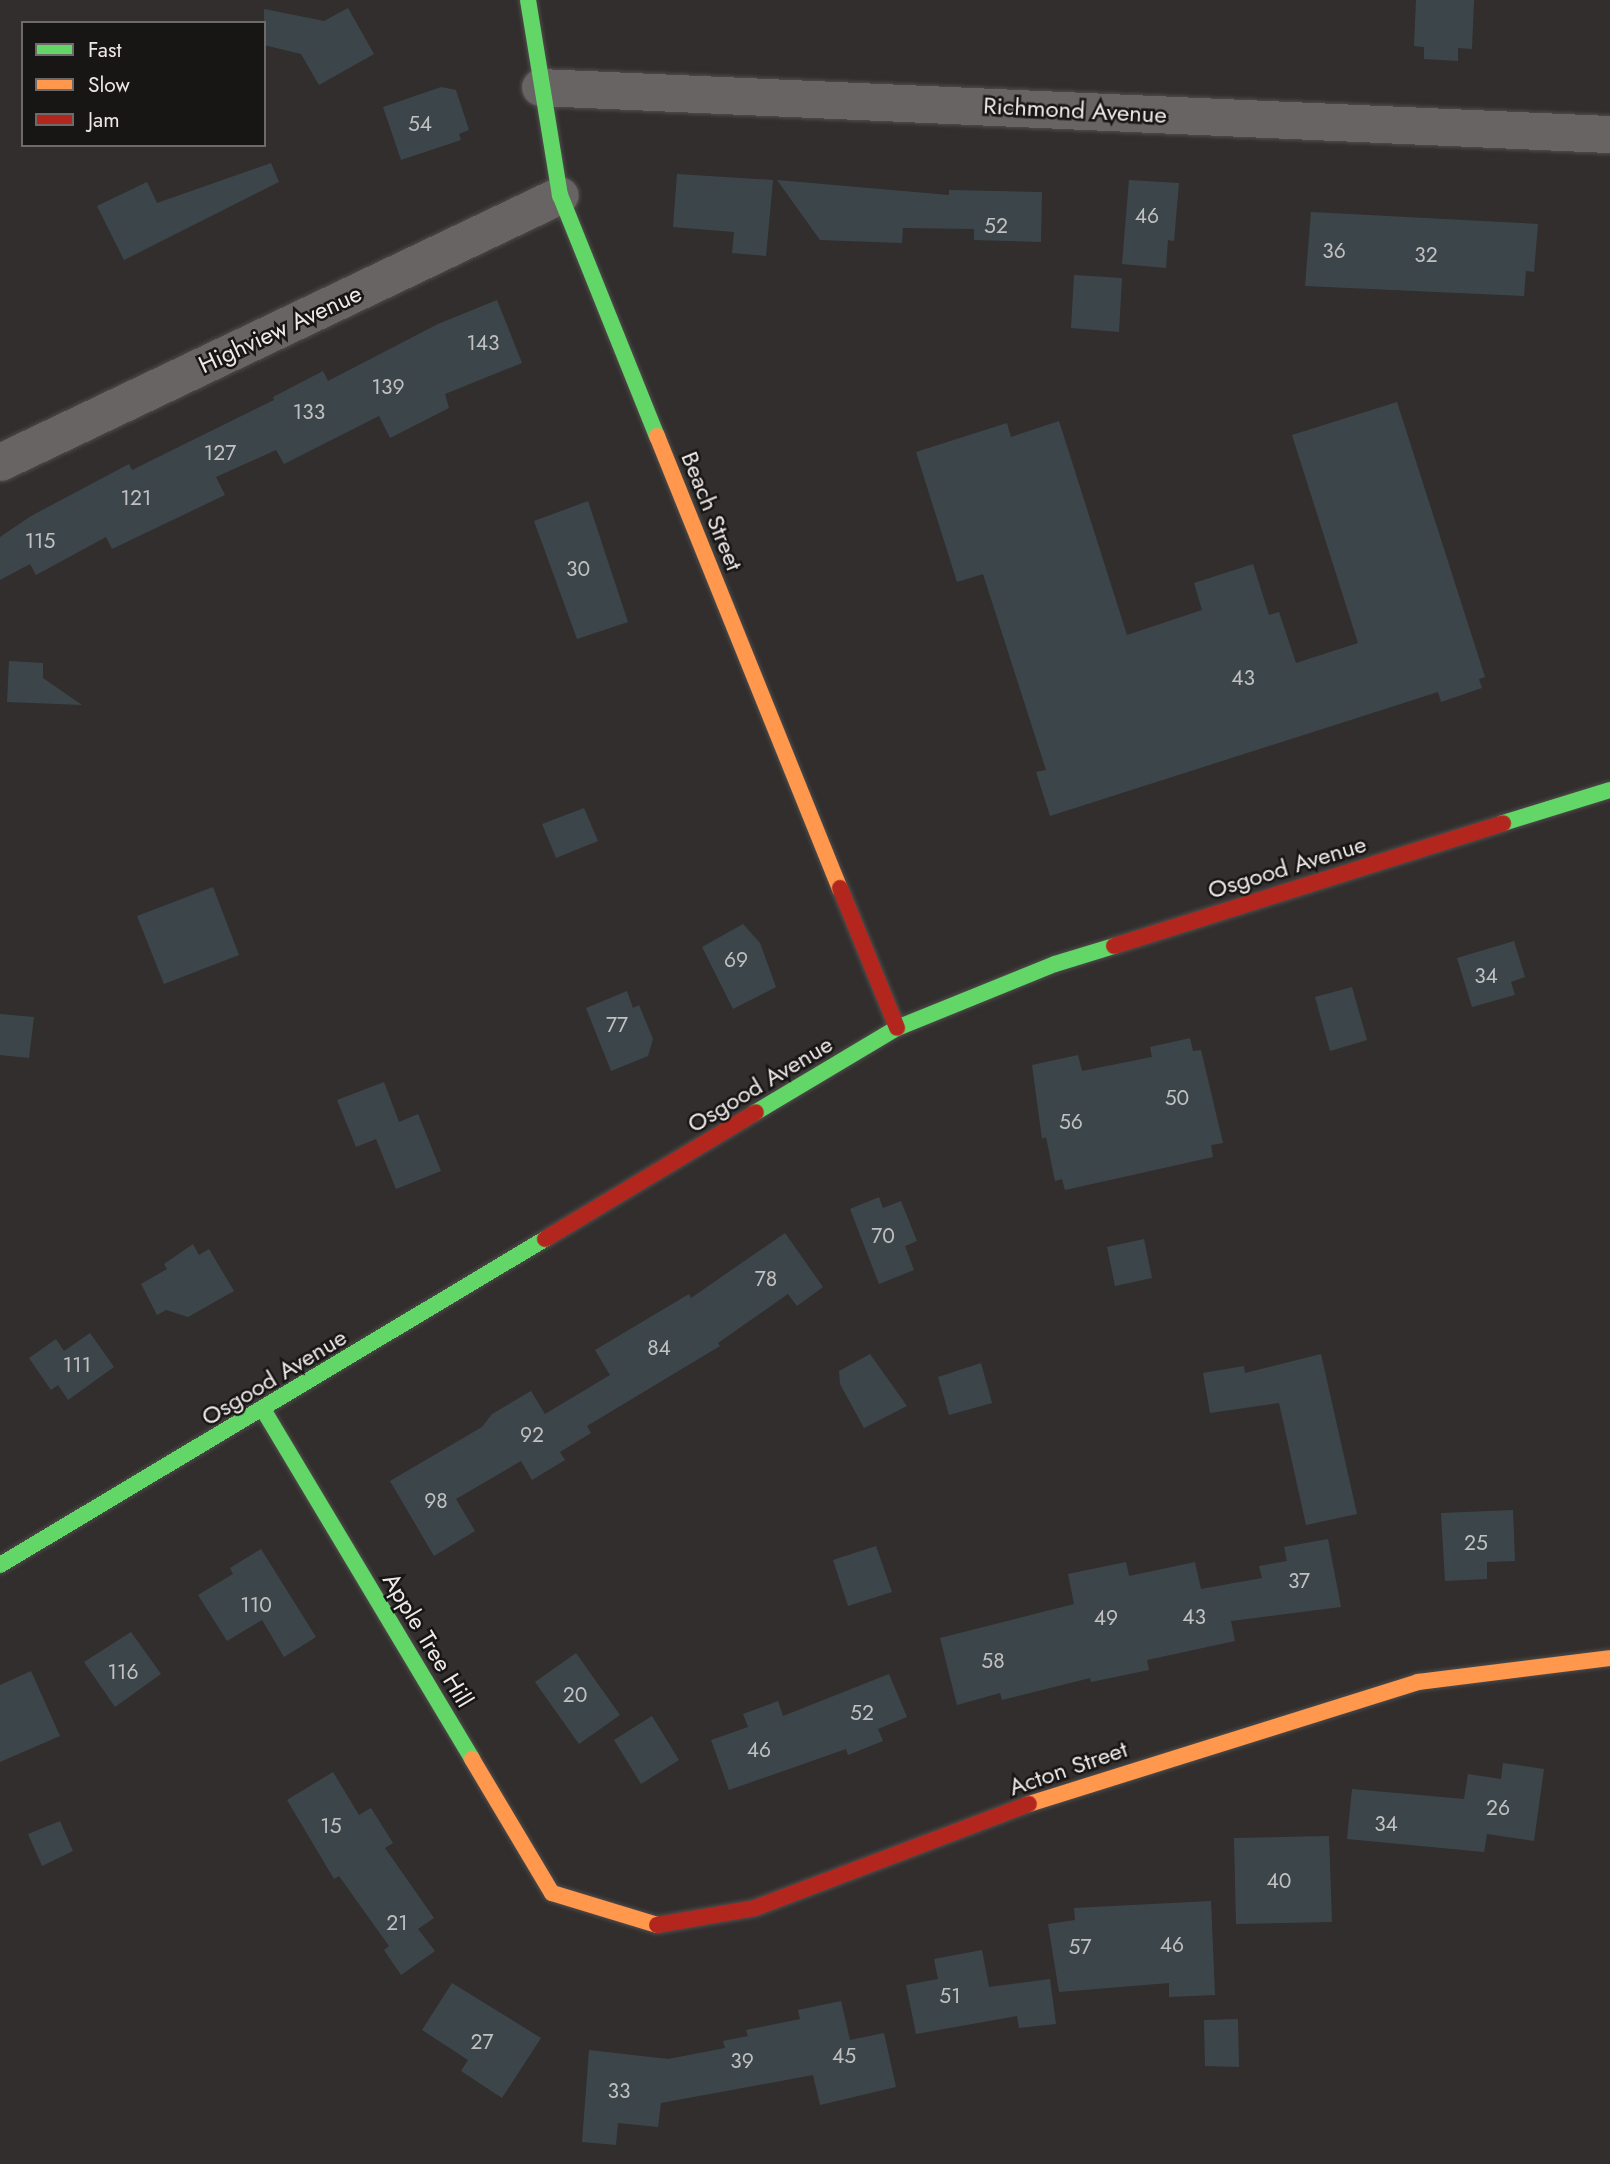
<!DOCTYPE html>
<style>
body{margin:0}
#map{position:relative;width:1610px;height:2164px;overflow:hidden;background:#312e2d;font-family:Jost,sans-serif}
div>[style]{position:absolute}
.building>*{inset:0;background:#3c464a}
.roads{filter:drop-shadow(0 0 2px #4f4d4c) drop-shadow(0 0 2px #4f4d4c)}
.street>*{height:37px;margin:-18.5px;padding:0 18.5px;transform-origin:18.5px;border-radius:18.5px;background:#676463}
.fast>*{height:16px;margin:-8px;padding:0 8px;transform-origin:8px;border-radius:8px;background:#63d668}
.slow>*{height:16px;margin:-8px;padding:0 8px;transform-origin:8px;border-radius:8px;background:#ff974d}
.jam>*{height:16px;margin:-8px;padding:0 8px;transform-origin:8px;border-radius:8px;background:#b3261e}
span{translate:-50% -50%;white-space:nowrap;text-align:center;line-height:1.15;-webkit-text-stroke:5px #181615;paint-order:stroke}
.number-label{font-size:21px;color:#c1c0c0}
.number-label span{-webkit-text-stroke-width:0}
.street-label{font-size:24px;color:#ede9e8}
.legend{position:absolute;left:21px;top:21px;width:245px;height:126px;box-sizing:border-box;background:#181615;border:2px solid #6d6a69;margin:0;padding:9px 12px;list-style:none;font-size:21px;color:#ede9e8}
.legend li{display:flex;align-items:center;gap:14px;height:35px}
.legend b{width:35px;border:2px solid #6d6a69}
</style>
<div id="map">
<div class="building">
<div style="clip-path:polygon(1416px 0,1474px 0,1472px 49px,1458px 48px,1458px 61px,1424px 59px,1424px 47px,1414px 46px)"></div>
<div style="clip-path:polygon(348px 8px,374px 54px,319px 85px,301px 54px,264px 45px,264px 9px,324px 21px)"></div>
<div style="clip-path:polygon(441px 87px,456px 90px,469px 130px,459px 134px,461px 140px,401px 160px,383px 107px)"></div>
<div style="clip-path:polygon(271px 163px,279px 182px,124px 260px,97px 206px,147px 182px,157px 203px)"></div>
<div style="clip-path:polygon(677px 174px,773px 180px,766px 256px,732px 253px,734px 232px,673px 227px)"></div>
<div style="clip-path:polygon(777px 180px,949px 195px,949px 190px,1042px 192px,1041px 242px,974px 240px,974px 229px,903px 228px,902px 243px,820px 240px)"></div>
<div style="clip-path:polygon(1129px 180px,1179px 183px,1174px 241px,1168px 240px,1166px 268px,1122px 264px)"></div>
<div style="clip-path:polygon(1311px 212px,1538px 224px,1534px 272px,1526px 271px,1524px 296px,1305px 286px)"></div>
<div style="clip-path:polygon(1074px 275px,1122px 278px,1119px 332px,1071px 328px)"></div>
<div style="clip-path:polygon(497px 300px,522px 363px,445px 394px,449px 408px,390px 438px,379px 416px,284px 464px,276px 450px,216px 477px,225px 495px,112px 549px,106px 537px,36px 575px,30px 564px,0 580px,0 537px,31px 516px,129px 464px,132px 470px,274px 400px,273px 397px,323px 371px,328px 381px,438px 324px)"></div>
<div style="clip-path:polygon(1397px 402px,1485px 677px,1479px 679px,1482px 688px,1441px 702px,1438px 692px,1050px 816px,1036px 772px,1046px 770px,983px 574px,957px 582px,916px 452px,1007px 423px,1011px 437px,1059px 421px,1127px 635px,1202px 610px,1194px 583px,1253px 564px,1269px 615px,1279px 612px,1296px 663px,1358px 643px,1292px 435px)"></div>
<div style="clip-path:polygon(588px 501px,628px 622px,577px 639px,534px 521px)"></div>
<div style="clip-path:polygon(9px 661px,43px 663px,43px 678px,82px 705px,7px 702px)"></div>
<div style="clip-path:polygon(584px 808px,598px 841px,556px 858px,542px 824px)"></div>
<div style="clip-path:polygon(213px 887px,239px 955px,164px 984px,137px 916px)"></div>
<div style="clip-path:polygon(743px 924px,760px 943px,776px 987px,733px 1009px,702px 947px)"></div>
<div style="clip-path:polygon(1514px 941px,1525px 977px,1511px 982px,1515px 995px,1472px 1007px,1457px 958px)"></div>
<div style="clip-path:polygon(1352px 987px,1367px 1040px,1330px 1051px,1315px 997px)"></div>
<div style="clip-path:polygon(627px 991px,633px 1008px,639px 1005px,653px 1039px,648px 1056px,611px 1071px,586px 1008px)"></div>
<div style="clip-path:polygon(0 1014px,34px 1017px,29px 1058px,0 1055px)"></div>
<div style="clip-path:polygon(1190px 1038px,1193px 1051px,1201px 1050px,1223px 1143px,1211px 1145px,1213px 1157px,1065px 1190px,1062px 1179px,1055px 1181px,1046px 1137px,1042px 1139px,1032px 1065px,1078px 1055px,1082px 1071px,1152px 1057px,1150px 1047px)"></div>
<div style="clip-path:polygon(384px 1082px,399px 1122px,418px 1114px,441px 1171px,396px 1189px,376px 1139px,356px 1147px,337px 1100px)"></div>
<div style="clip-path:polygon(879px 1197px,883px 1208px,901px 1201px,917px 1241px,905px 1246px,914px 1270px,879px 1284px,850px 1209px)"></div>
<div style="clip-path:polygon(785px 1233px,823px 1287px,797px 1306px,788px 1294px,718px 1343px,720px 1346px,587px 1426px,591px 1433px,560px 1452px,565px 1460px,532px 1480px,521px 1461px,456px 1499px,475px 1531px,434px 1556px,390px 1481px,482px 1427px,492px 1414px,531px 1391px,545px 1414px,610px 1375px,595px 1350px,689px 1294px,691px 1298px)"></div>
<div style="clip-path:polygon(1144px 1239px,1152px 1278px,1115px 1286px,1107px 1247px)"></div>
<div style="clip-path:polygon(193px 1244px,199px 1255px,209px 1249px,234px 1291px,188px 1317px,166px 1310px,157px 1315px,141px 1284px,167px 1269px,164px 1264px)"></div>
<div style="clip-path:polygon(90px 1333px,114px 1367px,68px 1400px,58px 1385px,51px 1390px,29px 1358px,56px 1339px,64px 1351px)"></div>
<div style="clip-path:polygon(870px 1354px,907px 1406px,864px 1428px,840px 1384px,839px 1371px)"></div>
<div style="clip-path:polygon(1321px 1354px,1357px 1514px,1306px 1525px,1279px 1403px,1210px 1413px,1203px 1373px,1244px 1366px,1245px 1373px)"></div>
<div style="clip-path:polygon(981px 1363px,992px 1403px,949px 1415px,938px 1377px)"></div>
<div style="clip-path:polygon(1513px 1510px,1515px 1561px,1487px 1562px,1487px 1579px,1445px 1581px,1441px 1513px)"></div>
<div style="clip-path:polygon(1328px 1539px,1341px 1607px,1231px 1621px,1235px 1641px,1147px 1660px,1149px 1670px,1091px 1682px,1090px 1678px,1002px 1700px,1000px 1693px,957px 1705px,940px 1638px,1074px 1604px,1068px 1574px,1126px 1562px,1129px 1576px,1195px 1562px,1201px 1589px,1262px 1578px,1259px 1566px,1287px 1561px,1284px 1547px)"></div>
<div style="clip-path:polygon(876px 1546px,892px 1592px,848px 1606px,833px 1560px)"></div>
<div style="clip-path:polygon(261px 1549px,316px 1637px,284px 1657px,262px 1620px,227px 1641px,198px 1595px,233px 1574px,230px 1568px)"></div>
<div style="clip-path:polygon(131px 1632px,161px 1674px,115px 1707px,84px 1662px)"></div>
<div style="clip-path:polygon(576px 1653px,620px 1715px,579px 1744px,535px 1682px)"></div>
<div style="clip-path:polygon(31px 1671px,60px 1736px,0 1762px,0 1685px)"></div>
<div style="clip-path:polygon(889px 1674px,907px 1717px,878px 1729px,883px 1741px,848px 1755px,846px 1749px,729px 1790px,711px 1740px,748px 1727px,743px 1714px,778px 1701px,783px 1716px)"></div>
<div style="clip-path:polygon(652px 1716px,679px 1760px,641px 1784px,614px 1740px)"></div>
<div style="clip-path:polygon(1503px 1763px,1544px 1769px,1534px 1841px,1487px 1834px,1484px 1852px,1347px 1839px,1352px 1789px,1464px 1799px,1468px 1774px,1501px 1779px)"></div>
<div style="clip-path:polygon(333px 1772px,359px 1815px,371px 1808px,393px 1843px,385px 1848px,434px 1918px,418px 1929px,435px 1951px,401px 1975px,384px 1950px,389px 1946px,339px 1876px,334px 1879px,287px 1800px)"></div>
<div style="clip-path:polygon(60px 1821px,73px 1851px,42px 1866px,28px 1834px)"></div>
<div style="clip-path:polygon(1329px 1836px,1332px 1922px,1236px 1924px,1234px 1838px)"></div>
<div style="clip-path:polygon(1211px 1901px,1215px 1995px,1169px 1997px,1169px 1983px,1059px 1992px,1048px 1924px,1075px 1920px,1074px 1908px)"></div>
<div style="clip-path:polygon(982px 1950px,989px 1987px,1050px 1979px,1056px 2024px,1019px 2028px,1017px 2016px,916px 2034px,906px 1985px,938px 1979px,934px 1959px)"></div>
<div style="clip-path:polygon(452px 1983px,541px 2038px,502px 2098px,461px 2071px,468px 2060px,422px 2030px)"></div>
<div style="clip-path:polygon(841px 2001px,850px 2040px,884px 2033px,896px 2087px,820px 2105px,813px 2075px,661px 2103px,658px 2127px,618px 2123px,616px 2145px,582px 2142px,589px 2050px,668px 2059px,725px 2048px,723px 2041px,748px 2036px,746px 2030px,800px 2019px,798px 2010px)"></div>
<div style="clip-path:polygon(1238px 2019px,1239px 2067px,1205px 2066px,1204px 2020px)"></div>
</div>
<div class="roads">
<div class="street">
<div style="left:540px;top:87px;width:1071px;rotate:2.52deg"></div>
<div style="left:0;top:462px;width:620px;rotate:-25.49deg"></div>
</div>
<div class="fast">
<div style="left:528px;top:0;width:198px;rotate:80.7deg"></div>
<div style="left:560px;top:195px;width:260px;rotate:68.1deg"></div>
<div style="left:1503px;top:823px;width:112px;rotate:-17.1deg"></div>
<div style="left:756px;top:1112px;width:164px;rotate:-30.8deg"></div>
<div style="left:897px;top:1028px;width:170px;rotate:-22.1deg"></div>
<div style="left:1055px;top:964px;width:62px;rotate:-17deg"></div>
<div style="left:264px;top:1411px;width:405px;rotate:59.1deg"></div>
<div style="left:0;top:1565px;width:635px;rotate:-30.89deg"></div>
</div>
<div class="slow">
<div style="left:657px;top:436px;width:488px;rotate:68deg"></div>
<div style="left:472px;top:1759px;width:156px;rotate:59.2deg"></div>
<div style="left:552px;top:1893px;width:110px;rotate:16.9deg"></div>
<div style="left:1029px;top:1804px;width:408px;rotate:-17.4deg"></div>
<div style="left:1418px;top:1682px;width:193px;rotate:-7.1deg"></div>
</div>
<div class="jam">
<div style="left:840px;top:888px;width:151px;rotate:67.8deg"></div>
<div style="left:1114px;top:946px;width:408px;rotate:-17.5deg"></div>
<div style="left:545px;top:1239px;width:246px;rotate:-31deg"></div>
<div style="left:657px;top:1925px;width:99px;rotate:-9.8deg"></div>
<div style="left:755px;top:1908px;width:293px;rotate:-20.8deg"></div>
</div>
</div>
<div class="number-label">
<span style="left:420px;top:124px">54</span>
<span style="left:1147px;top:216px">46</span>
<span style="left:996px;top:226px">52</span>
<span style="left:1334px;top:251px">36</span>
<span style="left:1426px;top:255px">32</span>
<span style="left:483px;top:343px">143</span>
<span style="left:388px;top:387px">139</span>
<span style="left:309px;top:412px">133</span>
<span style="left:220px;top:453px">127</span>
<span style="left:136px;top:498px">121</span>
<span style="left:40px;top:541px">115</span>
<span style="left:578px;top:569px">30</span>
<span style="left:1243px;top:678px">43</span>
<span style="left:736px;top:960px">69</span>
<span style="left:1486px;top:976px">34</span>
<span style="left:617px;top:1025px">77</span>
<span style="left:1177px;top:1098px">50</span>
<span style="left:1071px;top:1122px">56</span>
<span style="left:883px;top:1236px">70</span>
<span style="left:766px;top:1279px">78</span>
<span style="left:659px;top:1348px">84</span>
<span style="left:77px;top:1365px">111</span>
<span style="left:532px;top:1435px">92</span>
<span style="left:436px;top:1501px">98</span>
<span style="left:1476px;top:1543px">25</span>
<span style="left:1299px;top:1581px">37</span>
<span style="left:256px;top:1605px">110</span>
<span style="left:1194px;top:1617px">43</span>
<span style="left:1106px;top:1618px">49</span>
<span style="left:993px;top:1661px">58</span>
<span style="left:123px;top:1672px">116</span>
<span style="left:575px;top:1695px">20</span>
<span style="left:862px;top:1713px">52</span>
<span style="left:759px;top:1750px">46</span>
<span style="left:1498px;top:1808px">26</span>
<span style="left:1386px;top:1824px">34</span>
<span style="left:331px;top:1826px">15</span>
<span style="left:1279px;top:1881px">40</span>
<span style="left:397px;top:1923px">21</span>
<span style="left:1172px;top:1945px">46</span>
<span style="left:1080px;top:1947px">57</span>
<span style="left:950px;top:1996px">51</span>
<span style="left:482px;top:2042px">27</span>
<span style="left:844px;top:2056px">45</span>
<span style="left:742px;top:2061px">39</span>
<span style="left:619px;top:2091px">33</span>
</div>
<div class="street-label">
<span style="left:1075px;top:110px;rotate:3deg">Richmond Avenue</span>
<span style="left:280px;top:329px;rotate:-25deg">Highview Avenue</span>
<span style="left:712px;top:511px;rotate:68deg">Beach Street</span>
<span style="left:1287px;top:867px;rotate:-17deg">Osgood Avenue</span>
<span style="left:760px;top:1084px;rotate:-31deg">Osgood Avenue</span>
<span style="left:274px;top:1377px;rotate:-31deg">Osgood Avenue</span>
<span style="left:428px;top:1640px;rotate:59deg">Apple Tree Hill</span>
<span style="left:1068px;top:1768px;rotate:-19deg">Acton Street</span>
</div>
<ul class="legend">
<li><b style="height:9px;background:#63d668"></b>Fast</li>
<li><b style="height:9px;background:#ff974d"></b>Slow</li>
<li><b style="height:9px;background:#b3261e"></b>Jam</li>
</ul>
</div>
